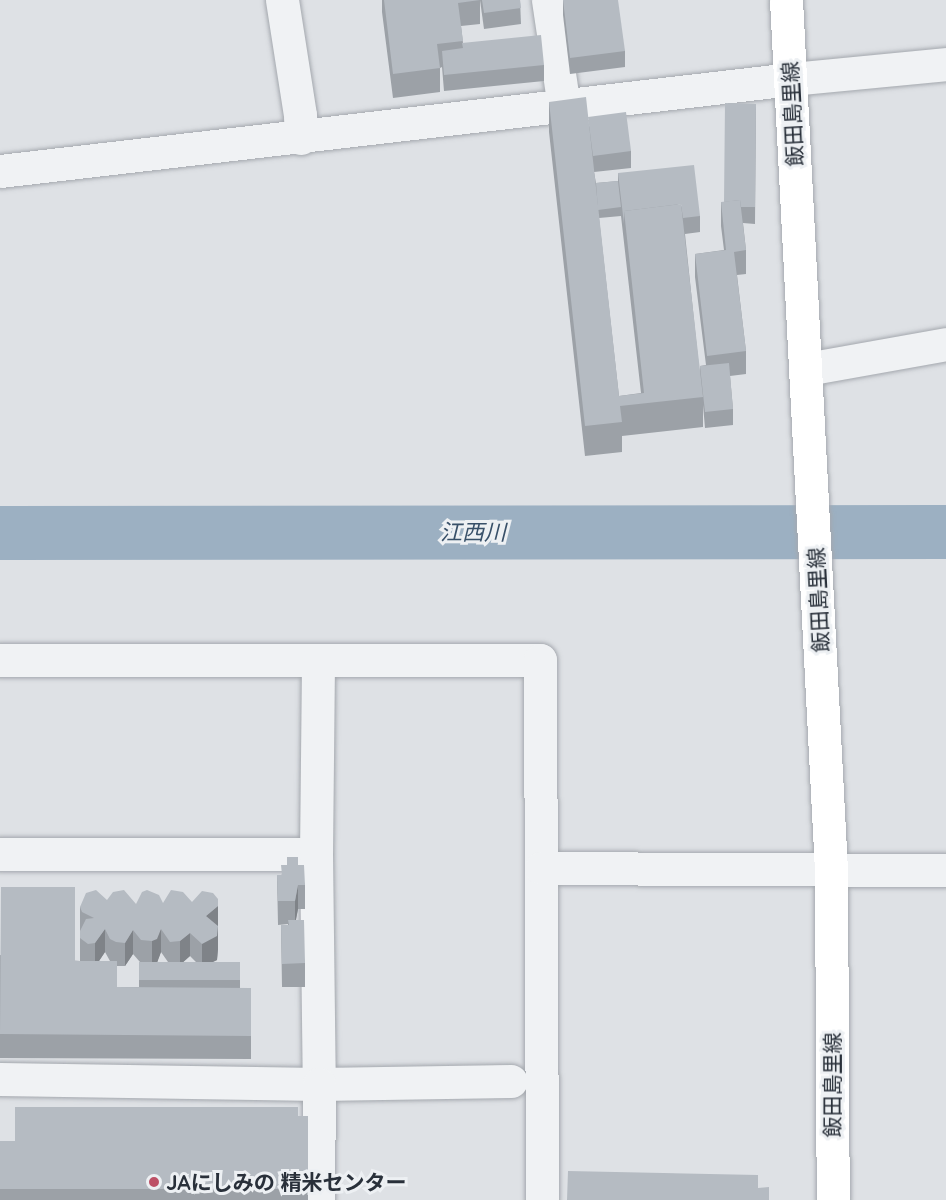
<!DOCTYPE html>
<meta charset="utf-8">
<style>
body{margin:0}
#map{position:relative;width:946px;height:1200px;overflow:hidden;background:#dee1e5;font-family:Quicksand,"Noto Sans JP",sans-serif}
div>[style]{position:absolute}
.river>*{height:54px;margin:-27px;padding:0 27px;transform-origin:27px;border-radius:27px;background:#9cb0c2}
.roads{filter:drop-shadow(0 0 2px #a4a8ae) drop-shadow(0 0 2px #a4a8ae)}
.minor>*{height:33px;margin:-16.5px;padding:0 16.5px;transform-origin:16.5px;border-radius:16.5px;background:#f0f2f4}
.major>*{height:33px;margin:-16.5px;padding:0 16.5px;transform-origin:16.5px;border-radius:16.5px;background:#fff}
.wall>*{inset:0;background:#9ca1a7}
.shaded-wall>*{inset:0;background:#7f8388}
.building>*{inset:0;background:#b5bbc2}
.dots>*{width:16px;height:16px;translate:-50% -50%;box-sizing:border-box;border:3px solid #edf0f3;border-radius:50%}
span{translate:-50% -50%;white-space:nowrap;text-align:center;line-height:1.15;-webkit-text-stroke:6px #edf0f3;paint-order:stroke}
.street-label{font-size:21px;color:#29303a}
.poi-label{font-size:21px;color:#29303a;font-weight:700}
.left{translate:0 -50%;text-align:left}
.water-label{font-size:22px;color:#385069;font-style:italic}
</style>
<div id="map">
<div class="river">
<div style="left:0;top:533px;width:946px;rotate:-0.06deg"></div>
</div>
<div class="roads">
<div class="minor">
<div style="left:282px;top:0;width:116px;rotate:81.1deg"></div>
<div style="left:300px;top:115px;width:23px;rotate:88deg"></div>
<div style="left:548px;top:0;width:108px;rotate:81.5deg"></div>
<div style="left:0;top:171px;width:796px;rotate:-6.63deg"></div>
<div style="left:791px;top:79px;width:156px;rotate:-5.5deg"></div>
<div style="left:806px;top:369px;width:142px;rotate:-10.1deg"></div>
<div style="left:0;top:660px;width:540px"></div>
<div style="left:540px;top:660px;width:540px;rotate:89.79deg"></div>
<div style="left:0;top:854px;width:316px"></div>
<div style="left:316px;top:854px;width:194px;rotate:-89.4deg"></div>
<div style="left:316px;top:854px;width:230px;rotate:89.3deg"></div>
<div style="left:319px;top:1084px;width:192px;rotate:-0.9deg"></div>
<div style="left:541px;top:868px;width:405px;rotate:0.3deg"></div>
<div style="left:0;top:1079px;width:319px;rotate:0.9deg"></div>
<div style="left:319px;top:1084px;width:116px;rotate:90.5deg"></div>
</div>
<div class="major">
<div style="left:786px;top:0;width:870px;rotate:87.04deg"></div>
<div style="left:831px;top:869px;width:331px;rotate:89.7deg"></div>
</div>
</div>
<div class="wall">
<div style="clip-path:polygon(382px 0,480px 0,480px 24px,461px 26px,463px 43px,544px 65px,544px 81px,444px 91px,442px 67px,440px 68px,440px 92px,393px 98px,382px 12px)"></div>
<div style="clip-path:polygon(480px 0,520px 0,521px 24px,484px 29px)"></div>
<div style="clip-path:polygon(563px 0,625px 51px,625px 67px,570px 74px,563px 15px)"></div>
<div style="clip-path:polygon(evenodd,549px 102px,631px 151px,631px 168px,594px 172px,596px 183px,618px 181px,618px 173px,700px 216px,700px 232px,685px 234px,700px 377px,700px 366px,706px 365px,695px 277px,695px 254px,724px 250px,721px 226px,721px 202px,724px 202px,756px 104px,755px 224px,743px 223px,746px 250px,746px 274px,737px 275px,746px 351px,746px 374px,730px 376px,733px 409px,733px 425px,705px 428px,703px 405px,703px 427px,622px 436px,622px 452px,585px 456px,549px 132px,549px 102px,621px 216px,641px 393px,619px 396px,599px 218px,621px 216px)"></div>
<div style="clip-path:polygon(298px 865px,305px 885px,305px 909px,298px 909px,296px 920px,305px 963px,305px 987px,282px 987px,281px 925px,288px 925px,288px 924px,278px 925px,277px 875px,281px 875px)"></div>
<div style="clip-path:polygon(evenodd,218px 899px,218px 949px,217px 960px,213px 962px,240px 962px,240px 988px,251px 988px,251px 1059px,0 1058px,0 955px,80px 961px,80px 907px,107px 900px,136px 904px,192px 902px,218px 899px,105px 952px,110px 961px,99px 961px,105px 952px,218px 899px,161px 952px,168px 962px,157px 962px,161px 952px,218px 899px,133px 954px,140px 962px,139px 962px,139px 987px,117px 987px,117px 966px,125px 966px,133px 954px,218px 899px,190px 956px,196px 962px,183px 962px,190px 956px)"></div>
<div style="clip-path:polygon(298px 1116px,308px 1116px,308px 1200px,0 1200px,0 1141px,15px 1141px)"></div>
</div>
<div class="shaded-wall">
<div style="clip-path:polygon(298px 885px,298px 909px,295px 924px,295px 901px)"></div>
<div style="clip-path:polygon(218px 906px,218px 949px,217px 960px,202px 967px,202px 944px,206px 916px)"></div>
<div style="clip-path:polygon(105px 929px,105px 952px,95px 967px,95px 943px)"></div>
<div style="clip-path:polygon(161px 929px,161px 952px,157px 963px,152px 965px,152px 941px)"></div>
<div style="clip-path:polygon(133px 930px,133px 954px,125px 966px,125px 943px)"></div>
<div style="clip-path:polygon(190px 933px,190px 956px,180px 965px,180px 941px)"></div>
</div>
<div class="building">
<div style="clip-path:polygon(384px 0,480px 0,458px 3px,463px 41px,437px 44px,440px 68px,393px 74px)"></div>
<div style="clip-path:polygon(482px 0,520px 0,521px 8px,484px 13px)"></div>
<div style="clip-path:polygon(563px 0,618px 0,625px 51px,570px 58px)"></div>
<div style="clip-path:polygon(541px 35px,544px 65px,444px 75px,442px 51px,463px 48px,462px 43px)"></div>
<div style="clip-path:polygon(586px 97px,619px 396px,644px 393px,624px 211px,681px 204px,703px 397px,620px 406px,622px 422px,585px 426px,549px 102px)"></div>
<div style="clip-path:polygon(725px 103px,756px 104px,755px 207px,741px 207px,740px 200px,724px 202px)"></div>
<div style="clip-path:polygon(626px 112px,631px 151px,593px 156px,588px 117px)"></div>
<div style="clip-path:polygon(694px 165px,700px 216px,683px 218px,681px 204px,624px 211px,624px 224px,618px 173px)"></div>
<div style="clip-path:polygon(618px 181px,621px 207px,598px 210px,596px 183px)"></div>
<div style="clip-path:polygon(740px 200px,746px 250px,734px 252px,746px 351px,707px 356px,695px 254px,726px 250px,721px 202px)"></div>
<div style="clip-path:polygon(729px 363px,733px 409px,705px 412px,700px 366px)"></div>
<div style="clip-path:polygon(287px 857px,298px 857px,298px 865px,287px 865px)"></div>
<div style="clip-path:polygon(281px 865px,304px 865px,305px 885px,298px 885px,295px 901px,278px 901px,277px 875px,282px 875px)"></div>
<div style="clip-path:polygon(1px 887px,75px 887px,75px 961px,117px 961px,117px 987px,251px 988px,251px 1036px,0 1034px)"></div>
<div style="clip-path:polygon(96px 890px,107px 900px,113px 892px,124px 890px,136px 904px,142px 892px,147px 890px,159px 895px,163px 903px,171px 890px,183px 892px,192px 902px,202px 891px,213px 893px,218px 899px,218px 906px,206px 916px,218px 926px,217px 936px,202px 944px,190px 933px,180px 941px,170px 942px,161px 929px,157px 939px,152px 941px,141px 940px,133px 930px,125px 943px,116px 942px,110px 939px,105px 929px,95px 943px,88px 944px,80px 938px,80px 931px,86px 919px,94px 918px,82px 912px,80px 907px,86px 893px)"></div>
<div style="clip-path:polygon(288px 920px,304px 920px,305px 963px,282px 964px,281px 925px,289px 925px)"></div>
<div style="clip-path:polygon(139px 962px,240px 962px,240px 980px,139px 980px)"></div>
<div style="clip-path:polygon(15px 1107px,298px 1107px,298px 1116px,308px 1116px,308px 1189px,0 1189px,0 1141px,15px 1141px)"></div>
<div style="clip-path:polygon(568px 1171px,758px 1175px,758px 1188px,769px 1187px,769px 1200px,567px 1200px)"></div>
</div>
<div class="dots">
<div style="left:154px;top:1182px;background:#bd5066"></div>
</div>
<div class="street-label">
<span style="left:792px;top:114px;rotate:-93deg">飯田島里線</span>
<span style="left:818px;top:600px;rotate:-93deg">飯田島里線</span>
<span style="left:832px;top:1085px;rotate:-90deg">飯田島里線</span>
</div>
<div class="poi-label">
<span class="left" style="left:166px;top:1182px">JAにしみの 精米センター</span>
</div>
<div class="water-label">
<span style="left:473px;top:533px">江西川</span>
</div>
</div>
